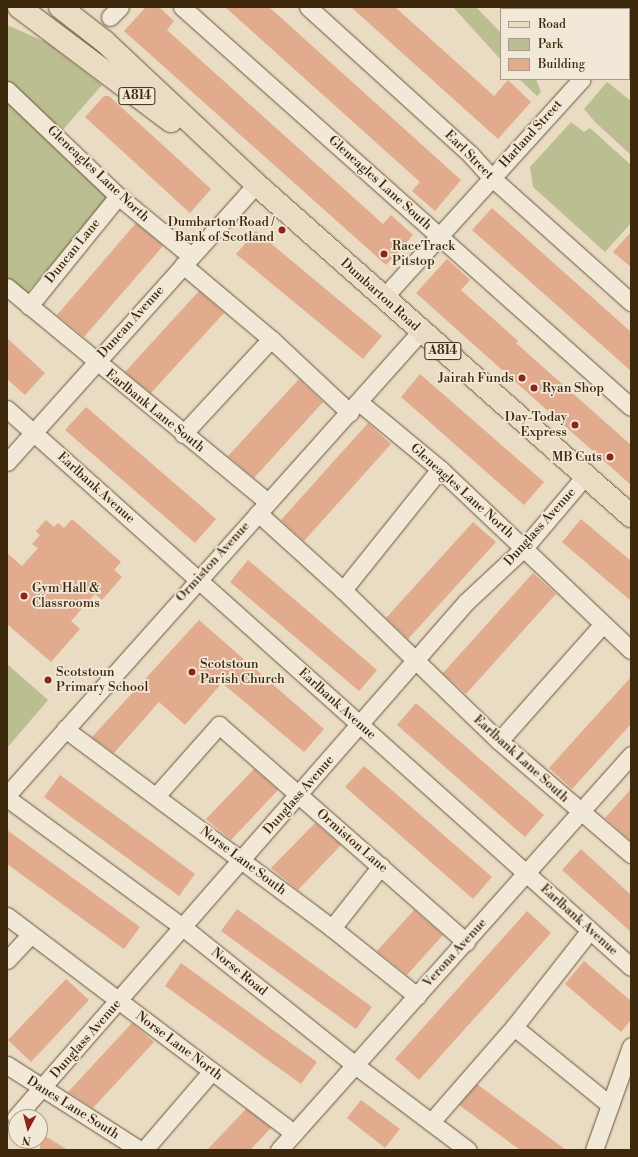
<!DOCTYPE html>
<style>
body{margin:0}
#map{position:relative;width:638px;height:1157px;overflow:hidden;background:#eadbc3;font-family:"Libre Bodoni",serif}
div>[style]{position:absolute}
.green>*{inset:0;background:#bbbe90}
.building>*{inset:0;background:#e2ab8d}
.roads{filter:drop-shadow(0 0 1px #685539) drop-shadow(0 0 1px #685539)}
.minor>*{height:17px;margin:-8.5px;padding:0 8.5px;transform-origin:8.5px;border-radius:8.5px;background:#f1e8d8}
.major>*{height:22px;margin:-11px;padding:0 11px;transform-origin:11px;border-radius:11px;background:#eadbc3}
.dots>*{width:11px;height:11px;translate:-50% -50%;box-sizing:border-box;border:2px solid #f1e8d8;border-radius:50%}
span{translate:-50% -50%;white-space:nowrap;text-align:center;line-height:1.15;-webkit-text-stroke:3.5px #f1e8d8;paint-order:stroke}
.shield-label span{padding:1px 3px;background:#f1e8d8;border:1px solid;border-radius:3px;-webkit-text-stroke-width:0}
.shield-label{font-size:12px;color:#3d280b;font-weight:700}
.street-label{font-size:13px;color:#3d280b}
.poi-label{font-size:13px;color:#3d280b}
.right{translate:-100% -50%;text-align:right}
.left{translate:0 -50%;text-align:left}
.frame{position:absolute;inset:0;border:8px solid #3d280b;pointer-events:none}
.legend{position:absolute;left:500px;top:8px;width:130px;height:72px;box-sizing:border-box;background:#f1e8d8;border:1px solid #a99b86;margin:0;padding:5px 7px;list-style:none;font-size:12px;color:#3d280b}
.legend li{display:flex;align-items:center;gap:8px;height:20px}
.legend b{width:20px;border:1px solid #a99b86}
.north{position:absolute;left:8px;top:1109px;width:40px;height:40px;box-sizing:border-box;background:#f1e8d8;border:1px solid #a99b86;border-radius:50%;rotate:187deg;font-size:11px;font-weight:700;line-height:16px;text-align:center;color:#3d280b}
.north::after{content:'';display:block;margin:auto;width:14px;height:18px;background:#8f2418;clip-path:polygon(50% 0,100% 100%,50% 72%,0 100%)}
</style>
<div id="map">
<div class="green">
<div style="clip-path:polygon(453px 7px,476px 7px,501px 33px,501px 60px)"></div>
<div style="clip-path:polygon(7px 25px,46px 42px,102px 85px,53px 141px,114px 194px,25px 295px,7px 280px)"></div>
<div style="clip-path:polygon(519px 79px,536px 79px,541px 92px,537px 96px)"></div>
<div style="clip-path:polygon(607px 82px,631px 101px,631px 155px,596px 123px,584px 109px)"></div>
<div style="clip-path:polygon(571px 122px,584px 132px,590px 128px,631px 165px,631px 223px,605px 252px,533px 187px,530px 167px)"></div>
<div style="clip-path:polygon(7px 664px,48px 700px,7px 748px)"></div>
</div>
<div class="building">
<div style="clip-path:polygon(146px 7px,159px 7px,174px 21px,167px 30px,383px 224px,391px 215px,413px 235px,386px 265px,124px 31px)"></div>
<div style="clip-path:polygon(225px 7px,269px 7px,461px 180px,435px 211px,412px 191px,420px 182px)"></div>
<div style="clip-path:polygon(351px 7px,395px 7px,494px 96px,508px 80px,531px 102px,498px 139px)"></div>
<div style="clip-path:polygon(104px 96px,109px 96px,211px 189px,190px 213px,85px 117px)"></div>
<div style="clip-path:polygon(492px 208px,631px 332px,631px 371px,472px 230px)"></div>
<div style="clip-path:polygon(136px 223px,163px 246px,84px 337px,57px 315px)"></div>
<div style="clip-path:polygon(256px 231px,382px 336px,363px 359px,236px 254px)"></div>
<div style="clip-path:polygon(631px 232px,631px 267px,613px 252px)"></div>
<div style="clip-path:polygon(447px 259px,470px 280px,461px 290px,518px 341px,516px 343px,631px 445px,631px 485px,416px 293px)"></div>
<div style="clip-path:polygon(199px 291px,224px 313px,151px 393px,125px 372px)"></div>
<div style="clip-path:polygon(7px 338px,45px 373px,25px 395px,7px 379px)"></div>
<div style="clip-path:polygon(420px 374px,544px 482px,524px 505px,401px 397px)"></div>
<div style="clip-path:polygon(299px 379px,323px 402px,254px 478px,228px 456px)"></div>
<div style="clip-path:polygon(86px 407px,216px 519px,195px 543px,65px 430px)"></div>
<div style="clip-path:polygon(368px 423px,391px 444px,304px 541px,281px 520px)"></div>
<div style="clip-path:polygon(72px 519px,121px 562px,114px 570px,122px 577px,102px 600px,95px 594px,71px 621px,80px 629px,51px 662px,7px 624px,7px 553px,22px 566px,38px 548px,32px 544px,40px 535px,36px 531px,46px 520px,54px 527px,58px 523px,64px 528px)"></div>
<div style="clip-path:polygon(581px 519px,631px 561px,631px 601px,562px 542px)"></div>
<div style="clip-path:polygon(473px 522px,496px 542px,408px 639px,386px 618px)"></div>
<div style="clip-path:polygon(248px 560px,377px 670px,359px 691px,230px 582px)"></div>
<div style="clip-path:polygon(533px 573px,556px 594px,466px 694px,443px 673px)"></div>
<div style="clip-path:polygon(199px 620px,324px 729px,304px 752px,222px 683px,185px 725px,159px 702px,114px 753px,92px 737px)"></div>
<div style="clip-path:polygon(631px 677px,631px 724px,572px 789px,549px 768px)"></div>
<div style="clip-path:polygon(416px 703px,544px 815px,525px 837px,397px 725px)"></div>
<div style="clip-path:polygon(364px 766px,492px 877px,473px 899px,345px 787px)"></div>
<div style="clip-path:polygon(254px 769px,278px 790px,231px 840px,206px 819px)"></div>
<div style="clip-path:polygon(60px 775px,195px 874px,179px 896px,44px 797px)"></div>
<div style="clip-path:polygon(631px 789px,631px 841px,605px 818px)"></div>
<div style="clip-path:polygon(315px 823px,341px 845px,298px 890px,271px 868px)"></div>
<div style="clip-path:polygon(7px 830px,140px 927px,124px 949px,7px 864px)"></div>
<div style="clip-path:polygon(581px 849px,631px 895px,631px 932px,562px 870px)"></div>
<div style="clip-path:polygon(237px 909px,372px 1007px,356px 1029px,221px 931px)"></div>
<div style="clip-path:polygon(414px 910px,443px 935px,407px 975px,377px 951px)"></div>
<div style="clip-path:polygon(527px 911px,551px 933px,419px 1080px,395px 1059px)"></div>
<div style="clip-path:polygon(584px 961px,631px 1001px,631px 1020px,621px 1032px,565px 984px)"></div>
<div style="clip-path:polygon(181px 963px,317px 1062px,301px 1084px,165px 986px)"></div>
<div style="clip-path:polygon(66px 979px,89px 1000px,31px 1062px,8px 1040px)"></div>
<div style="clip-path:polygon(132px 1023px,154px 1042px,93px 1108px,68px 1092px)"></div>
<div style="clip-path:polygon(477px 1084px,547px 1136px,566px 1150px,520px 1150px,459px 1105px)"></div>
<div style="clip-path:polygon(361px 1100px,400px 1129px,385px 1148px,347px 1118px)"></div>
<div style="clip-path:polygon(246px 1109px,271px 1128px,250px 1150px,207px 1150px)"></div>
<div style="clip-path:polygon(40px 1133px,68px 1150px,40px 1150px)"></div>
</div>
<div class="roads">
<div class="minor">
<div style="left:182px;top:7px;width:601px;rotate:41.7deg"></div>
<div style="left:308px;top:7px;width:220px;rotate:42.2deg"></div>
<div style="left:471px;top:155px;width:30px;rotate:48deg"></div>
<div style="left:491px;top:177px;width:188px;rotate:41.8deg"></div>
<div style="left:110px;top:17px;width:14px;rotate:-45deg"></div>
<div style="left:629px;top:26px;width:3px;rotate:-45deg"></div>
<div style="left:7px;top:90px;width:153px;rotate:43.7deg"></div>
<div style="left:118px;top:196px;width:94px;rotate:39.4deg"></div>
<div style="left:183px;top:265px;width:115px;rotate:40.1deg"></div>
<div style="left:271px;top:339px;width:108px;rotate:43.1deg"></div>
<div style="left:7px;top:287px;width:338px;rotate:39.5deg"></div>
<div style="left:384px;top:297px;width:294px;rotate:-47.8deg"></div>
<div style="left:29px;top:306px;width:141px;rotate:-51deg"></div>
<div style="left:359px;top:402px;width:105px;rotate:39.6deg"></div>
<div style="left:440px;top:469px;width:263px;rotate:43.5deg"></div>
<div style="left:7px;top:409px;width:837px;rotate:41.8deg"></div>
<div style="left:183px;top:434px;width:129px;rotate:-47.2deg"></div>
<div style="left:7px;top:462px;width:373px;rotate:-48.1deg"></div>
<div style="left:258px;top:513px;width:115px;rotate:42.2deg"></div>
<div style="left:343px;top:590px;width:217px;rotate:44.1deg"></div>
<div style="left:499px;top:741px;width:174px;rotate:40.6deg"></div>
<div style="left:343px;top:590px;width:155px;rotate:-51.3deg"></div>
<div style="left:65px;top:729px;width:333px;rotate:36.7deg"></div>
<div style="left:332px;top:928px;width:109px;rotate:38.7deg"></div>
<div style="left:499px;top:741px;width:155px;rotate:-48.4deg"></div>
<div style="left:7px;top:795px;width:622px;rotate:-48.26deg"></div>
<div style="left:156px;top:796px;width:95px;rotate:-48.4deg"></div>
<div style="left:219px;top:725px;width:329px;rotate:41.3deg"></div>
<div style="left:7px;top:798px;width:220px;rotate:36.3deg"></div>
<div style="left:184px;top:928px;width:219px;rotate:38.7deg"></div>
<div style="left:355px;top:1065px;width:141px;rotate:37deg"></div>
<div style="left:7px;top:916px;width:360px;rotate:37.1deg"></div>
<div style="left:332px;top:928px;width:79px;rotate:-51.7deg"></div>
<div style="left:7px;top:960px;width:35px;rotate:-47deg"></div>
<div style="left:514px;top:1027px;width:124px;rotate:39.1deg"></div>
<div style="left:7px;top:1065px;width:158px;rotate:32.6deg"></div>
<div style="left:16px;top:1117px;width:684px;rotate:-48.85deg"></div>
<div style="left:466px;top:602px;width:79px;rotate:-43deg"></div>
<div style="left:524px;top:548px;width:94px;rotate:-49.7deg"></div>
<div style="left:431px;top:1122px;width:126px;rotate:-48.9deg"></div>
<div style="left:514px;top:1027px;width:123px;rotate:-51.9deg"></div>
<div style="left:144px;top:1150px;width:104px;rotate:-49.3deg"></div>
<div style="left:279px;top:1150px;width:529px;rotate:-48.29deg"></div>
<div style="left:594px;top:1150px;width:110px;rotate:-70.4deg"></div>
</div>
<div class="major">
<div style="left:19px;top:7px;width:190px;rotate:36.9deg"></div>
<div style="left:60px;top:7px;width:57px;rotate:37.9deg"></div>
<div style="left:105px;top:42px;width:207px;rotate:43.2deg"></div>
<div style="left:256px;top:184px;width:501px;rotate:41.52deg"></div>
</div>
</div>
<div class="dots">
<div style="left:282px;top:230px;background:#8f2418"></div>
<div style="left:384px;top:254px;background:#8f2418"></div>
<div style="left:522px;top:378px;background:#8f2418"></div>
<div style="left:534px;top:388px;background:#8f2418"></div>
<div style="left:575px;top:425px;background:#8f2418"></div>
<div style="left:610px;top:457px;background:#8f2418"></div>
<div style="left:24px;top:596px;background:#8f2418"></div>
<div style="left:192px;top:672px;background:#8f2418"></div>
<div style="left:48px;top:680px;background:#8f2418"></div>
</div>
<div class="shield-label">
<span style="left:137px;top:96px">A814</span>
<span style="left:443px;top:351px">A814</span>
</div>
<div class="street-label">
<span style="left:531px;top:134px;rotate:-48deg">Harland Street</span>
<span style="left:469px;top:155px;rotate:45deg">Earl Street</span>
<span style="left:98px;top:174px;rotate:43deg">Gleneagles Lane North</span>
<span style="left:380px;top:183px;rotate:42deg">Gleneagles Lane South</span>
<span style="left:73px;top:251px;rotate:-51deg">Duncan Lane</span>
<span style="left:380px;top:295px;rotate:42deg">Dumbarton Road</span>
<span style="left:131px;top:322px;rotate:-48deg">Duncan Avenue</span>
<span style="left:155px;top:411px;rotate:39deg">Earlbank Lane South</span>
<span style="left:96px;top:488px;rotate:42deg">Earlbank Avenue</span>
<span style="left:462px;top:491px;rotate:42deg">Gleneagles Lane North</span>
<span style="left:540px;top:527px;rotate:-48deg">Dunglass Avenue</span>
<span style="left:213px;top:562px;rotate:-48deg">Ormiston Avenue</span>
<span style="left:337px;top:704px;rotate:42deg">Earlbank Avenue</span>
<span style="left:521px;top:759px;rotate:42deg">Earlbank Lane South</span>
<span style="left:299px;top:795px;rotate:-49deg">Dunglass Avenue</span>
<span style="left:352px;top:841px;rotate:41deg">Ormiston Lane</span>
<span style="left:243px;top:861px;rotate:37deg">Norse Lane South</span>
<span style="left:579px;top:920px;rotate:42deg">Earlbank Avenue</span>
<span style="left:455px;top:953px;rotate:-48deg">Verona Avenue</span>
<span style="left:239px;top:972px;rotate:39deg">Norse Road</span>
<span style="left:86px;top:1039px;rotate:-49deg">Dunglass Avenue</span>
<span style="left:179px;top:1046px;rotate:37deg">Norse Lane North</span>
<span style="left:73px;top:1108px;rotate:32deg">Danes Lane South</span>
</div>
<div class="poi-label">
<span class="right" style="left:274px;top:230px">Dumbarton Road /<br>Bank of Scotland</span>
<span class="left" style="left:392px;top:254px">RaceTrack<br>Pitstop</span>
<span class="right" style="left:514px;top:378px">Jairah Funds</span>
<span class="left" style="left:542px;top:388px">Ryan Shop</span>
<span class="right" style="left:567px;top:425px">Day-Today<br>Express</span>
<span class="right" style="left:602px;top:457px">MB Cuts</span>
<span class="left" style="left:32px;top:596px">Gym Hall &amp;<br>Classrooms</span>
<span class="left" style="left:200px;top:672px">Scotstoun<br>Parish Church</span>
<span class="left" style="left:56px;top:680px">Scotstoun<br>Primary School</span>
</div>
<div class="frame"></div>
<ul class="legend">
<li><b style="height:5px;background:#eadbc3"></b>Road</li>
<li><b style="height:11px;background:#bbbe90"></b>Park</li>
<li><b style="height:11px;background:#e2ab8d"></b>Building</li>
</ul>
<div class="north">N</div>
</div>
